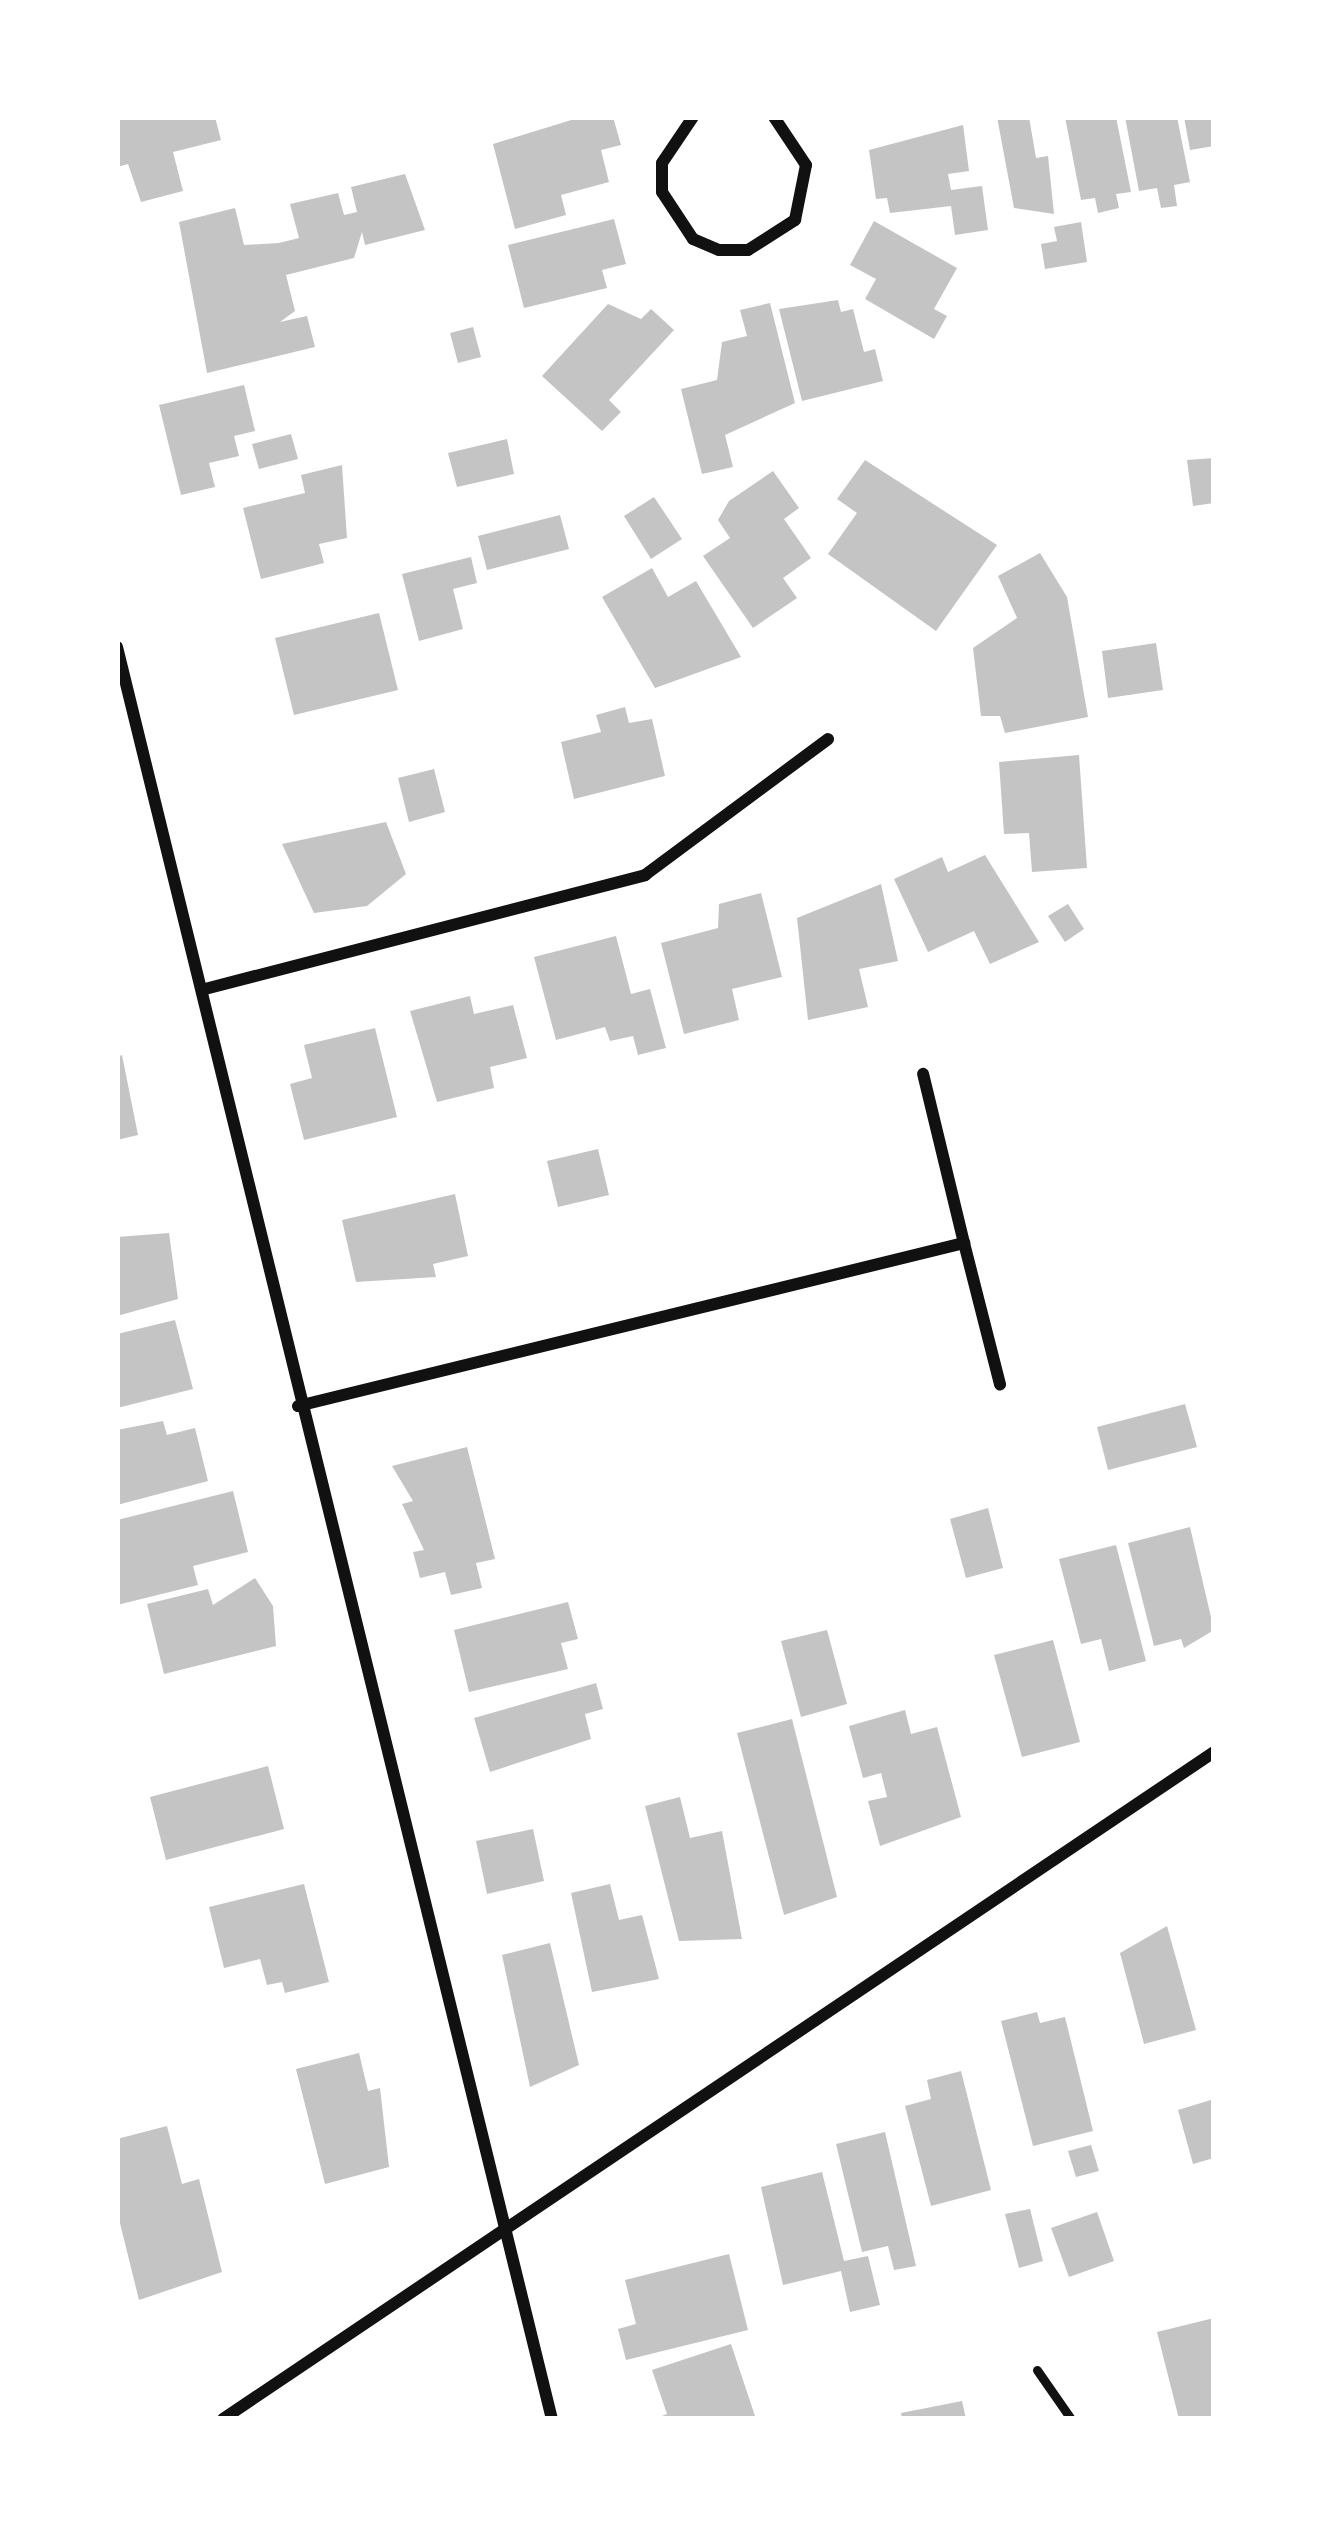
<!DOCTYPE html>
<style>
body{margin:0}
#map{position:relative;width:1331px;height:2536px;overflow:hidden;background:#fff;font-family:Lora,serif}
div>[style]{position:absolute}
.building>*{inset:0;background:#c4c4c4}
.service>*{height:9px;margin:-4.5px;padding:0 4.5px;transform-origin:4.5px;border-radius:4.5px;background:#111}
.minor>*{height:12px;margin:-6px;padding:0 6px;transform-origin:6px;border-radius:6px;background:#111}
span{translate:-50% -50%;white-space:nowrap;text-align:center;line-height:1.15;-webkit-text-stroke:9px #fff;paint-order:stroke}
.frame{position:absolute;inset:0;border:120px solid #fff;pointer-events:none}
</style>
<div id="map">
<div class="building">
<div style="clip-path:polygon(117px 117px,215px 117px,221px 140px,173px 152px,183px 191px,141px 202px,128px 164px,117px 167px)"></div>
<div style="clip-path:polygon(581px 117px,613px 117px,621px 145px,601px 150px,609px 182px,561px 195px,566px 215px,515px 229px,493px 144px)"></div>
<div style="clip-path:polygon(997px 117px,1029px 117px,1036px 158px,1048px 156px,1054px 214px,1014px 208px)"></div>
<div style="clip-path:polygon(1065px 117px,1116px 117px,1131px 192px,1116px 194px,1119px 208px,1098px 213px,1095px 198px,1081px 200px)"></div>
<div style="clip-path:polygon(1125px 117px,1177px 117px,1190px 182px,1174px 185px,1177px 206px,1161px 208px,1157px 188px,1139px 191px)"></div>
<div style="clip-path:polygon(1184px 117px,1214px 117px,1214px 146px,1190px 150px)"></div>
<div style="clip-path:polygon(963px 125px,969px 171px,948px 174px,951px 190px,982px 186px,988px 230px,955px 235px,951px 206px,890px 213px,887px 198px,876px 199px,869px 150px)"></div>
<div style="clip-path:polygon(405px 174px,425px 230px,365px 245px,362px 232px,354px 258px,286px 275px,295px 311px,280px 322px,307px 316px,315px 347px,207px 373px,179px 222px,235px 208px,244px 245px,279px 243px,299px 238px,290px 204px,338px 193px,344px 215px,357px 212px,351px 187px)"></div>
<div style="clip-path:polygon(614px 219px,626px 264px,602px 270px,607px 288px,524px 308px,508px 245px)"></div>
<div style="clip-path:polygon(874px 221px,957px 268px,934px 309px,947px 316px,934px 339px,865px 299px,876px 279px,850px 265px)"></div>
<div style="clip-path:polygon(1081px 222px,1087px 262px,1045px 269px,1041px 244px,1057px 241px,1054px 227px)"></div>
<div style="clip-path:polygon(838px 300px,841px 312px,853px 309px,864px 352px,875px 349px,883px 381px,802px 401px,779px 309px)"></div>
<div style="clip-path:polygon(770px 303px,795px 403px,725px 435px,733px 467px,702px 474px,681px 389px,717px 380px,722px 342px,747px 336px,740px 310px)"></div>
<div style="clip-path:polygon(608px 304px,641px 319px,651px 309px,674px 330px,609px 400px,621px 412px,602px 431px,542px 376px)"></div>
<div style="clip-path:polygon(473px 327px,481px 357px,458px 363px,450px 333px)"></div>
<div style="clip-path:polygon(244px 385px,255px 431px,234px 436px,239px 456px,209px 463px,215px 487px,181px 495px,159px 405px)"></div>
<div style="clip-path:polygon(291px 434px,298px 459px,259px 469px,252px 444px)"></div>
<div style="clip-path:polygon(507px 439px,514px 474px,457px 487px,448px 453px)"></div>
<div style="clip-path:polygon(1214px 458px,1214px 503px,1193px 506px,1187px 460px)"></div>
<div style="clip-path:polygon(865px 460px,997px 545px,936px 631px,828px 554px,857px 513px,837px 499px)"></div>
<div style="clip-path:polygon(342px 465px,347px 538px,319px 544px,324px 563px,261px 579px,243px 508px,305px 493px,301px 475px)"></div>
<div style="clip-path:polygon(773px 471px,799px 508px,784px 519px,811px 558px,783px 578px,797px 598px,753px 628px,703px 556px,730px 538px,718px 520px,729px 501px)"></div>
<div style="clip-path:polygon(654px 497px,682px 539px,651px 559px,624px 516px)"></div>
<div style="clip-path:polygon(560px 515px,569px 549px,487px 570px,478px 536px)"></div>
<div style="clip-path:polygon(1040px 553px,1067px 597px,1088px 717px,1005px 733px,1000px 716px,981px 716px,973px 648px,1017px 618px,998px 576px)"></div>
<div style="clip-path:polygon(471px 557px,477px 583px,453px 589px,463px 629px,419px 641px,402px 574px)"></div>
<div style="clip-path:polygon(652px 568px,668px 597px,696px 581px,741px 657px,655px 688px,602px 597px)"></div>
<div style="clip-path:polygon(379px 613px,398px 690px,294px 715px,275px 638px)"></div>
<div style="clip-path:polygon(1156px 643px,1163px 690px,1108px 698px,1102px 651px)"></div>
<div style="clip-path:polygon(625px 707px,629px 723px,652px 719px,665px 776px,574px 799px,561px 742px,601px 732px,596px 715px)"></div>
<div style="clip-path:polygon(1079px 755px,1087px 868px,1032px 872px,1029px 833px,1004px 834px,999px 762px)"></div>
<div style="clip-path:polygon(434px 769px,445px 812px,409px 822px,398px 778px)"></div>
<div style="clip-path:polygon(386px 822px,406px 874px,367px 906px,314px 913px,282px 844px)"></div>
<div style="clip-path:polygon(985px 855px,1039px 942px,990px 964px,974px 931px,928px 952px,894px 879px,942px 857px,948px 872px)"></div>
<div style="clip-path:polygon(881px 884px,898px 961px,859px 969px,868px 1007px,808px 1020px,797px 918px)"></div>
<div style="clip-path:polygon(761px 893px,782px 977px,732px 989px,739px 1020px,684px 1034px,661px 943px,718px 928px,719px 904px)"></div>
<div style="clip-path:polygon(1068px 904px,1084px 929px,1065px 942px,1048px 916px)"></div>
<div style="clip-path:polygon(616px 936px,631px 994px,650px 989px,666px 1048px,638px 1055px,633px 1036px,610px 1041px,605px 1027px,556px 1040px,534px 957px)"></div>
<div style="clip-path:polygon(470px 996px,474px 1014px,513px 1005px,527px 1058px,490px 1067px,494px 1088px,437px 1102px,410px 1011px)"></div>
<div style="clip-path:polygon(375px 1028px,397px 1117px,304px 1140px,290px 1084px,312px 1078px,304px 1045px)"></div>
<div style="clip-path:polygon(122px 1055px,138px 1135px,117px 1140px,117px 1057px)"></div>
<div style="clip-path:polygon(598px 1149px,609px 1195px,558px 1207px,547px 1161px)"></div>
<div style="clip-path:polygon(455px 1194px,468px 1256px,433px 1264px,436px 1277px,356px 1282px,342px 1220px)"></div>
<div style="clip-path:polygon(169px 1233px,178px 1299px,117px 1316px,117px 1237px)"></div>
<div style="clip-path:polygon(175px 1320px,193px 1389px,117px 1408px,117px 1334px)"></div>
<div style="clip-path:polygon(1185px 1404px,1197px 1447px,1108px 1470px,1097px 1427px)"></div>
<div style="clip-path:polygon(163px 1421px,167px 1435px,195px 1428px,208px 1481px,117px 1505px,117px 1430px)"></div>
<div style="clip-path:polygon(467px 1447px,495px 1559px,476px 1563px,482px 1588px,451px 1595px,445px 1572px,420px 1578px,413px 1552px,424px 1550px,402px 1504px,413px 1501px,392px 1466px)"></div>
<div style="clip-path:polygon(233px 1491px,248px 1552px,193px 1566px,198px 1585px,117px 1605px,117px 1520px)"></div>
<div style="clip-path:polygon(988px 1508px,1003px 1568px,966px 1578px,950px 1519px)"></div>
<div style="clip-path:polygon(1190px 1527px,1214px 1630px,1184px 1648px,1181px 1639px,1154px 1646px,1128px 1543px)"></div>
<div style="clip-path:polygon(1116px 1545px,1146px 1661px,1109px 1671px,1101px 1639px,1081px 1644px,1059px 1559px)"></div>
<div style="clip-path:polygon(255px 1578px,273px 1606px,276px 1646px,164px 1674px,147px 1604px,208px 1589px,213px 1605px)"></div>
<div style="clip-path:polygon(568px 1602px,578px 1639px,561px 1643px,568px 1669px,469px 1692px,454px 1630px)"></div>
<div style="clip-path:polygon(827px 1630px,847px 1704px,801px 1717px,781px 1641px)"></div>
<div style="clip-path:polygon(1053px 1640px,1080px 1742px,1022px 1757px,994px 1655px)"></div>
<div style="clip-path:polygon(596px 1683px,603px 1709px,585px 1714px,591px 1739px,490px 1772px,474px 1718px)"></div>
<div style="clip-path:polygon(905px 1710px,911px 1734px,937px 1727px,961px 1817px,880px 1846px,868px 1801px,887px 1797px,881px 1773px,863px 1778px,849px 1726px)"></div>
<div style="clip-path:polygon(792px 1719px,837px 1897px,784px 1915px,737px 1733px)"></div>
<div style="clip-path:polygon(268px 1766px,284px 1829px,166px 1860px,150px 1797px)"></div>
<div style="clip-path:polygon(680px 1797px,690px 1838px,722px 1831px,742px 1939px,679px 1941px,645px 1806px)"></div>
<div style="clip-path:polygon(533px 1829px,544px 1881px,487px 1894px,476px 1841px)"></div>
<div style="clip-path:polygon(304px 1884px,329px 1982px,285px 1993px,282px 1982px,267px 1985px,260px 1959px,224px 1968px,209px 1907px)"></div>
<div style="clip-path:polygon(610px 1884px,619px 1920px,642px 1915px,659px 1979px,592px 1992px,571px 1893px)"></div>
<div style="clip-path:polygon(1167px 1926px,1196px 2030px,1144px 2044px,1120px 1953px)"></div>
<div style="clip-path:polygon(550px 1943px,579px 2065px,530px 2087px,502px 1955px)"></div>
<div style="clip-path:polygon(1037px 2012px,1040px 2023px,1065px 2017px,1093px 2131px,1033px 2146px,1001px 2021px)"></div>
<div style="clip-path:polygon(359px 2053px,368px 2091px,380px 2088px,389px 2167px,325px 2184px,296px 2069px)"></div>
<div style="clip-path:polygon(961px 2071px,991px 2190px,931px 2206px,905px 2106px,931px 2099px,927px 2080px)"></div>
<div style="clip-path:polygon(1214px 2099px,1214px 2158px,1193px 2164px,1178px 2110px)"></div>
<div style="clip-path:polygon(167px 2126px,182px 2184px,199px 2179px,222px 2272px,139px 2300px,117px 2211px,117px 2139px)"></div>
<div style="clip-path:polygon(885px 2132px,916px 2266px,894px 2270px,888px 2246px,862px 2252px,836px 2144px)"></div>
<div style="clip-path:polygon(1091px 2145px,1099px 2171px,1076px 2177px,1068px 2151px)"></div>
<div style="clip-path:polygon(822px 2172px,844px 2261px,868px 2256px,880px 2305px,850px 2312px,841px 2271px,783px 2285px,761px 2187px)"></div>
<div style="clip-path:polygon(1030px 2209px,1043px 2261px,1019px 2268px,1005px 2214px)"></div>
<div style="clip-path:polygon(1097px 2212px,1114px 2261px,1069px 2277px,1051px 2228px)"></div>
<div style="clip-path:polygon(729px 2254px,748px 2330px,626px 2360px,618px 2329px,636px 2324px,625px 2280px)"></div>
<div style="clip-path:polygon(1214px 2318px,1214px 2419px,1179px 2419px,1157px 2332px)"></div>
<div style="clip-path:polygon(731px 2344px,756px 2419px,654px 2419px,667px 2414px,652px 2370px)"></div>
<div style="clip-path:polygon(962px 2401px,966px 2419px,902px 2419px,901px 2413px)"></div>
</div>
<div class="service">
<div style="left:1037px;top:2370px;width:60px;rotate:55.2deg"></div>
</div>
<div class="minor">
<div style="left:693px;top:117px;width:55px;rotate:124deg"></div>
<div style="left:662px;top:163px;width:29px;rotate:90deg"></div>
<div style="left:662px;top:192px;width:56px;rotate:56.6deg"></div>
<div style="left:693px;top:239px;width:28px;rotate:23deg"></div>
<div style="left:719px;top:250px;width:29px"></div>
<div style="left:748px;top:250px;width:56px;rotate:-32.6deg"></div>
<div style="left:795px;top:220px;width:56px;rotate:-78.7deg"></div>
<div style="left:806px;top:165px;width:58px;rotate:-123.7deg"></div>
<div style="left:117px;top:647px;width:1825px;rotate:76.21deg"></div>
<div style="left:205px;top:989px;width:455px;rotate:-14.5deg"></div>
<div style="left:645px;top:875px;width:228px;rotate:-36.6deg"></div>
<div style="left:964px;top:1243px;width:146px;rotate:75.7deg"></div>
<div style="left:298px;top:1406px;width:686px;rotate:-13.75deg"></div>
<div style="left:964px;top:1243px;width:174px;rotate:-103.6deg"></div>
<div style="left:223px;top:2419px;width:1195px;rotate:-33.94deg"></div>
</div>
<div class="frame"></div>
</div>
